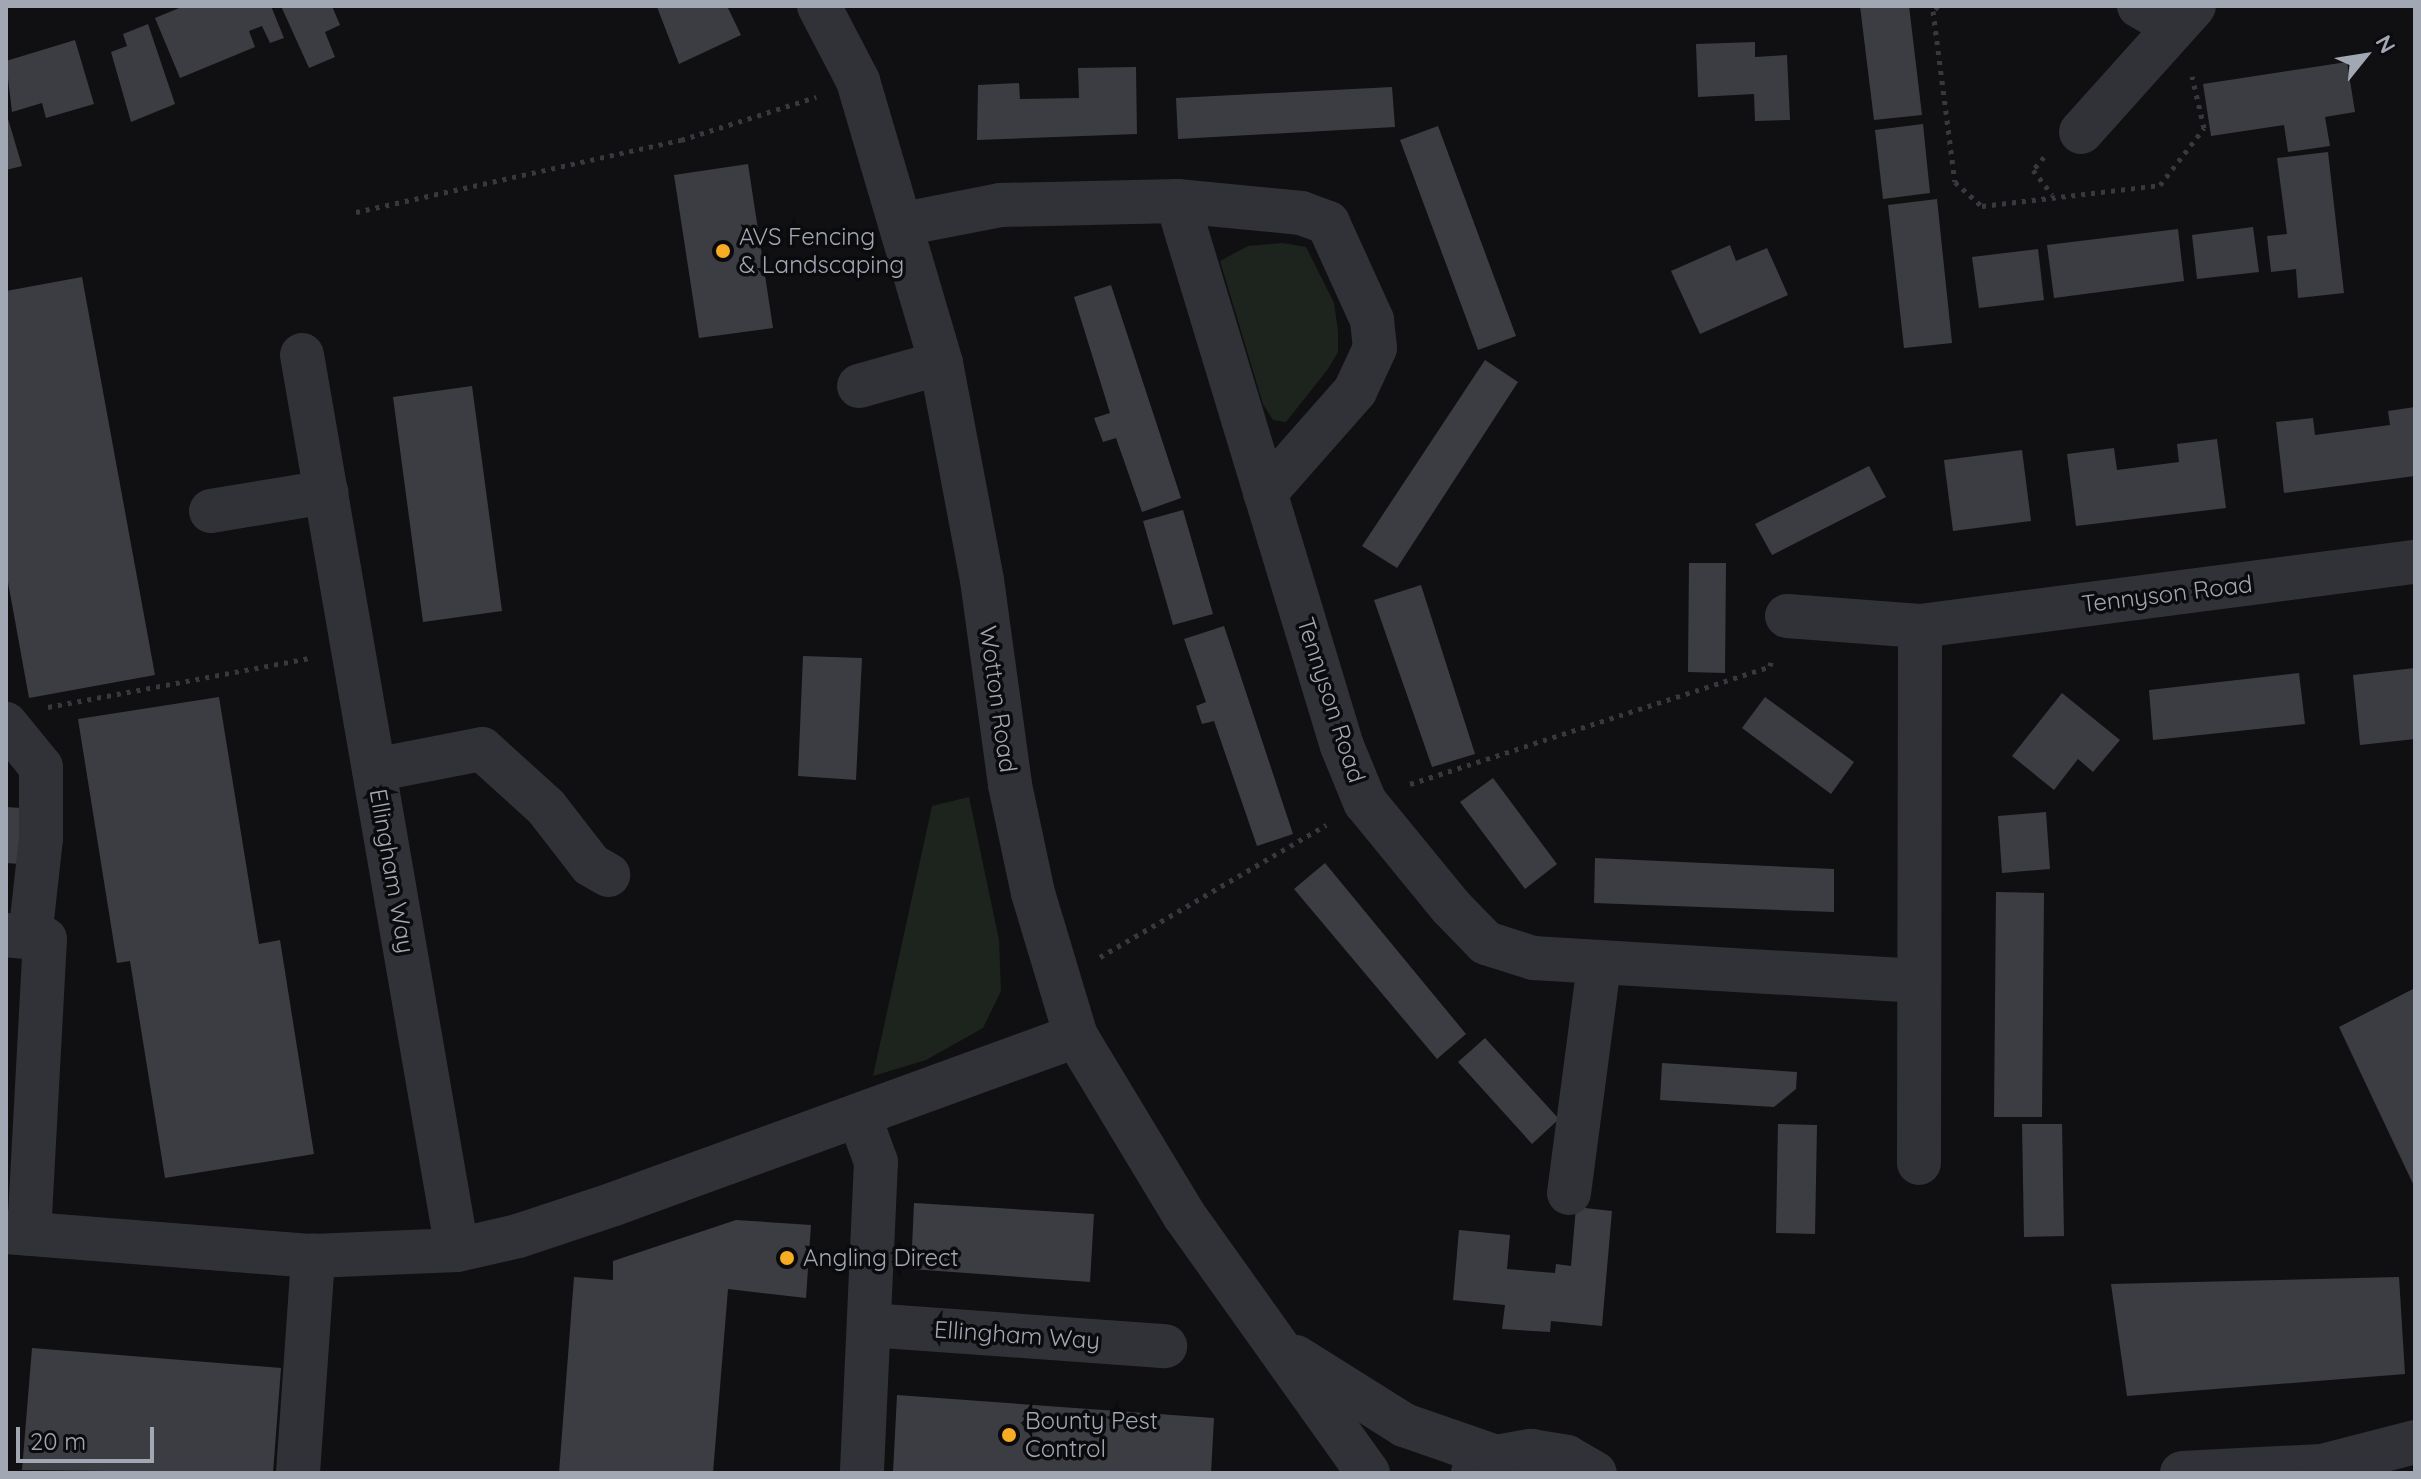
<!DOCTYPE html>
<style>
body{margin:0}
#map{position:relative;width:2421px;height:1479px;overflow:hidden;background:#101012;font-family:Quicksand,sans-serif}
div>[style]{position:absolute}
.green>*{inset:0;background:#1c241d}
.building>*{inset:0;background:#3c3d42}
.path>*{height:5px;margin-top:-2.5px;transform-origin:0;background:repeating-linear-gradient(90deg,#37393e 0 4px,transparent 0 10px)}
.minor>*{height:44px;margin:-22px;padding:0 22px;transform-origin:22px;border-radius:22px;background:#313237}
.dots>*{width:22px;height:22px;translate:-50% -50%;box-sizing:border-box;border:4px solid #0b0b0d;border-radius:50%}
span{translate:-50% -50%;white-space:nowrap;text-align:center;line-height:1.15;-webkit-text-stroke:7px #0b0b0d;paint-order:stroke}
.poi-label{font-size:24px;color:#a1a7b3}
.left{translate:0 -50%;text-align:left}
.street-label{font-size:24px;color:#a1a7b3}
.frame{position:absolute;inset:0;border:8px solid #a1a7b3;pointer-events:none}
.north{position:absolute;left:2325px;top:16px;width:80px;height:80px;-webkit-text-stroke:6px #0b0b0d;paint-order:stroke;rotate:60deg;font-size:22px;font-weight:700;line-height:32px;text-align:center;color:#a1a7b3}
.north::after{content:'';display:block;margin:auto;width:28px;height:36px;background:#a1a7b3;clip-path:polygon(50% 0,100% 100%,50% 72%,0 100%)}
.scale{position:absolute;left:16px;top:1427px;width:138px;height:36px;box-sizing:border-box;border:4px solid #a1a7b3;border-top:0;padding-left:10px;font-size:24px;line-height:28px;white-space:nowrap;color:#a1a7b3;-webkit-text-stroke:6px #0b0b0d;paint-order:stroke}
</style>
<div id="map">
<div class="green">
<div style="clip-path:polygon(1282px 243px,1306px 247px,1334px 303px,1338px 331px,1338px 352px,1328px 369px,1286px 422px,1273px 420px,1263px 404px,1220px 261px,1248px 246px)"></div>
<div style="clip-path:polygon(969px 797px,999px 940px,1001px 991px,983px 1028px,926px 1060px,873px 1076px,932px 806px)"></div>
</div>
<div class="building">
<div style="clip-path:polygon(184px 6px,271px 6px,284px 38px,270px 43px,262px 26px,249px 31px,255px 47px,180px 78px,155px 18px)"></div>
<div style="clip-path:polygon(281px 6px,332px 6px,340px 25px,325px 32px,335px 57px,309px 68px)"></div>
<div style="clip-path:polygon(649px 6px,727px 6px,741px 35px,679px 64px,657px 7px)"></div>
<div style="clip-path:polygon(1860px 6px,1909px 6px,1922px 115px,1874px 120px)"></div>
<div style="clip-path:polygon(148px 24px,175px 104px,131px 122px,111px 52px,127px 46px,123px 34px)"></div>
<div style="clip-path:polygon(75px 40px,94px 104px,46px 118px,42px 103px,12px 112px,6px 61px)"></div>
<div style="clip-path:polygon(1755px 42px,1755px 57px,1787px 55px,1790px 120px,1755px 121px,1754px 94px,1698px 97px,1696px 44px)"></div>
<div style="clip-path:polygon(2347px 62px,2355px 112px,2325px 117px,2330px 146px,2288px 152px,2284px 125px,2211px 136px,2203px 84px)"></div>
<div style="clip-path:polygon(1136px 67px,1137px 134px,977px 140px,978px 85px,1019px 83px,1020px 99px,1079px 98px,1078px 68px)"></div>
<div style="clip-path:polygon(1392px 87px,1395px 127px,1178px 139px,1176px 98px)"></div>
<div style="clip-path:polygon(6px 112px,22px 166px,6px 170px)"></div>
<div style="clip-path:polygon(1923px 124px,1930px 193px,1883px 199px,1875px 130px)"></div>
<div style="clip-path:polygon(1438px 126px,1516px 336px,1478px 350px,1400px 140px)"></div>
<div style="clip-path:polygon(2328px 152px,2344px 293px,2298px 298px,2296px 269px,2271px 272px,2267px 236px,2287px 234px,2277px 158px)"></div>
<div style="clip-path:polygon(748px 164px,773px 328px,699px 338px,674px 175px)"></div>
<div style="clip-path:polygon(1937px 199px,1952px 343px,1904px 348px,1888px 205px)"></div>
<div style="clip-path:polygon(2253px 227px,2259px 272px,2197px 279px,2192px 235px)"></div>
<div style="clip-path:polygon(2178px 229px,2184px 281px,2054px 298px,2047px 245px)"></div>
<div style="clip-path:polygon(1730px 245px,1736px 261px,1767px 248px,1788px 295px,1700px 334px,1671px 271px)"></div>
<div style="clip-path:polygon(2038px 249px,2044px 300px,1979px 308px,1972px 257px)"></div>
<div style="clip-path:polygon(82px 277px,155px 675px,29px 698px,6px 571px,6px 291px)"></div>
<div style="clip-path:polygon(1111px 285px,1181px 498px,1142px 512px,1116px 438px,1103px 442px,1094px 418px,1110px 413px,1074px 297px)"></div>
<div style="clip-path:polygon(1485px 360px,1518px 382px,1397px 568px,1362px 546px)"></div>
<div style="clip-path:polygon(472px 386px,502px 611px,423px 622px,393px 397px)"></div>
<div style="clip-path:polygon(2415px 407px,2415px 476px,2284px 493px,2276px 422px,2313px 418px,2315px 435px,2390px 425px,2388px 411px)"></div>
<div style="clip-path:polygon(2217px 439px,2226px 508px,2076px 526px,2067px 454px,2114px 448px,2117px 470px,2179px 462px,2177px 444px)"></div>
<div style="clip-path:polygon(2022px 450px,2031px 521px,1953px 531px,1944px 460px)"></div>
<div style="clip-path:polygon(1869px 466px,1886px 497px,1772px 555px,1755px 524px)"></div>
<div style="clip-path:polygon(1183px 510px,1213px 614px,1173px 625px,1143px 521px)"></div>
<div style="clip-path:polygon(1689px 563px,1726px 563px,1725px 673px,1688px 672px)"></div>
<div style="clip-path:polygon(1421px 585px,1475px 754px,1432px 767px,1374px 600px)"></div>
<div style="clip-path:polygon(1224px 626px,1293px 834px,1257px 846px,1214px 721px,1202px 724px,1196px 706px,1206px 702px,1184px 639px)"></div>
<div style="clip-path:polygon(803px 656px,862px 658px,856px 780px,798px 776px)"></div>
<div style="clip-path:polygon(2415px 668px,2415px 739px,2360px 745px,2353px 675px)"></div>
<div style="clip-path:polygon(2299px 673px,2305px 724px,2153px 740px,2149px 690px)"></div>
<div style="clip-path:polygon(2062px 693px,2120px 740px,2093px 772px,2078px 759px,2054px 790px,2012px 756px)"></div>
<div style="clip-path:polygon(219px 697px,259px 944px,280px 940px,314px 1154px,165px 1178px,130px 961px,117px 963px,78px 719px)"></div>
<div style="clip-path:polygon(1765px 697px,1854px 762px,1831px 794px,1742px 728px)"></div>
<div style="clip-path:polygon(1493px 778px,1557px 864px,1525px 889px,1460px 802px)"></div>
<div style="clip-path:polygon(6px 807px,36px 809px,33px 865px,6px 863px)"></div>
<div style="clip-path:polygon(2046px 812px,2050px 869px,2002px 873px,1998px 816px)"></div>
<div style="clip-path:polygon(1595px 858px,1834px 869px,1834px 912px,1594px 903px)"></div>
<div style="clip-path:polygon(1325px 863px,1466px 1034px,1437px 1059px,1294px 889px)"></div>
<div style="clip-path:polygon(1996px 892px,2044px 893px,2042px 1117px,1994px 1117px)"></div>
<div style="clip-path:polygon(2415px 988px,2415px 1188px,2339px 1027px)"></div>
<div style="clip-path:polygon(1485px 1038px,1559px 1119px,1532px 1144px,1458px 1062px)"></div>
<div style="clip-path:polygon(1662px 1063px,1797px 1072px,1796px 1089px,1774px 1107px,1660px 1100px)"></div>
<div style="clip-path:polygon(1778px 1124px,1817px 1125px,1815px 1234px,1776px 1233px)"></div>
<div style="clip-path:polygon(2022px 1124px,2062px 1124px,2064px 1236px,2024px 1237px)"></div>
<div style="clip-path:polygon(914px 1203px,1094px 1214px,1090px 1282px,911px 1269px)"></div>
<div style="clip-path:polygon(1576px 1207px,1612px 1211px,1602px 1326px,1551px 1321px,1550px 1332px,1502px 1329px,1505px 1305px,1453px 1300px,1459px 1230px,1510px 1235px,1507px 1269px,1555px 1273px,1556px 1264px,1571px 1266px)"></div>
<div style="clip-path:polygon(736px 1220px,811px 1225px,806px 1298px,728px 1289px,713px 1473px,559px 1473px,574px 1277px,613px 1280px,613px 1261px)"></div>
<div style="clip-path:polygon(2399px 1277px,2405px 1374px,2127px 1396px,2111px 1284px)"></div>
<div style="clip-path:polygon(32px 1348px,281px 1368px,273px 1473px,22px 1470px)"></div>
<div style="clip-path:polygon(897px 1395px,1214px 1418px,1211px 1473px,893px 1473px)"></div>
</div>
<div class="path">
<div style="left:1938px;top:6px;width:7px;rotate:135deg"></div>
<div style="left:1933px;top:11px;width:172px;rotate:82.7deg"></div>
<div style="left:1955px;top:182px;width:36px;rotate:42deg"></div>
<div style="left:1982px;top:206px;width:179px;rotate:-6.7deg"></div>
<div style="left:2160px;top:185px;width:72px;rotate:-52.3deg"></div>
<div style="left:2204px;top:128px;width:53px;rotate:-103deg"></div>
<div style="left:2044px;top:157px;width:17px;rotate:130deg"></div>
<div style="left:2033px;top:170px;width:31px;rotate:52deg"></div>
<div style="left:356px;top:212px;width:333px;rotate:-12.5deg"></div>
<div style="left:681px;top:140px;width:142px;rotate:-17.7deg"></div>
<div style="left:48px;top:707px;width:266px;rotate:-10.6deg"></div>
<div style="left:1410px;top:784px;width:379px;rotate:-18.1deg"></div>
<div style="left:1770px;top:666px;width:8px;rotate:-76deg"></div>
<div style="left:1100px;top:957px;width:262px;rotate:-30.3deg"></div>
</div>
<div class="minor">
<div style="left:819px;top:6px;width:85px;rotate:62.5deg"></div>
<div style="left:858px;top:81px;width:294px;rotate:73.6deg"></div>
<div style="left:941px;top:363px;width:221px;rotate:79.3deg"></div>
<div style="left:982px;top:580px;width:207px;rotate:82.2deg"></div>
<div style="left:1010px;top:785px;width:110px;rotate:78deg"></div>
<div style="left:1033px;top:893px;width:149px;rotate:73.3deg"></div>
<div style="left:1076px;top:1036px;width:209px;rotate:58.9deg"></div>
<div style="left:1184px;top:1215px;width:317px;rotate:54.5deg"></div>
<div style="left:2139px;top:6px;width:40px;rotate:29.7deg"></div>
<div style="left:2081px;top:132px;width:169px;rotate:-48.1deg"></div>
<div style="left:1177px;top:201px;width:569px;rotate:73.16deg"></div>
<div style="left:1342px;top:746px;width:61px;rotate:67.7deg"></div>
<div style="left:1365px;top:802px;width:136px;rotate:50.7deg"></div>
<div style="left:1451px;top:907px;width:50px;rotate:45.8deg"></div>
<div style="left:1486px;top:943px;width:49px;rotate:17.7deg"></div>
<div style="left:1533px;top:958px;width:387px;rotate:3.4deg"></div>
<div style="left:903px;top:224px;width:100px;rotate:-11deg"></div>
<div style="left:1001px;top:205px;width:176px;rotate:-1.3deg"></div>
<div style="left:1177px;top:201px;width:125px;rotate:5.5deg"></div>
<div style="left:1301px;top:213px;width:29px;rotate:20deg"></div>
<div style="left:1328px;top:223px;width:107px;rotate:65.6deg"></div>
<div style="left:1372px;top:320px;width:28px;rotate:84deg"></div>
<div style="left:1375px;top:348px;width:47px;rotate:114.9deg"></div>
<div style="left:1355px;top:391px;width:136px;rotate:131.4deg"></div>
<div style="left:302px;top:355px;width:908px;rotate:80.17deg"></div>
<div style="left:859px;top:386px;width:85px;rotate:-15.7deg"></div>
<div style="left:211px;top:511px;width:117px;rotate:-9.4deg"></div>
<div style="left:1787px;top:616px;width:133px;rotate:4.3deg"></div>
<div style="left:1920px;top:626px;width:499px;rotate:-7.4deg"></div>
<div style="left:6px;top:724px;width:55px;rotate:50.9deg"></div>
<div style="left:41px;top:767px;width:71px;rotate:90deg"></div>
<div style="left:41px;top:838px;width:100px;rotate:96.3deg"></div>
<div style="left:374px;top:770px;width:110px;rotate:-11deg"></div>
<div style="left:482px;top:749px;width:86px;rotate:42.2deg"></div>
<div style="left:546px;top:807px;width:73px;rotate:52.2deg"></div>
<div style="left:591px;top:865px;width:20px;rotate:30deg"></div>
<div style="left:6px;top:935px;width:39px;rotate:6deg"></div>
<div style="left:45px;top:939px;width:295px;rotate:93.1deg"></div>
<div style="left:859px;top:1116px;width:49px;rotate:69.7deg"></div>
<div style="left:876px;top:1162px;width:311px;rotate:92.6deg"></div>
<div style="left:1919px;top:1163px;width:537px;rotate:-89.89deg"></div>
<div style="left:1569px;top:1193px;width:231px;rotate:-82.5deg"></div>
<div style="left:6px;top:1232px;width:308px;rotate:4.5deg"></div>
<div style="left:313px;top:1256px;width:144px;rotate:-2.4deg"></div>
<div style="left:457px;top:1250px;width:63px;rotate:-12.9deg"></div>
<div style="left:518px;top:1236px;width:101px;rotate:-18.4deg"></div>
<div style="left:614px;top:1204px;width:492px;rotate:-20deg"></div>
<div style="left:869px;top:1325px;width:297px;rotate:4.1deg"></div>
<div style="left:1296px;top:1357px;width:128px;rotate:32.2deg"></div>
<div style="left:1404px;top:1425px;width:97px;rotate:19.2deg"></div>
<div style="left:298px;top:1473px;width:218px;rotate:-86deg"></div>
<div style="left:1473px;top:1473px;width:28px;rotate:-35deg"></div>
<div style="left:1496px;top:1457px;width:36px;rotate:-10deg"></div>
<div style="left:1531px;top:1451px;width:36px;rotate:9deg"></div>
<div style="left:1567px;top:1457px;width:32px;rotate:30deg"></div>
<div style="left:2182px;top:1473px;width:140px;rotate:-2.9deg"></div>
<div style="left:2322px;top:1466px;width:96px;rotate:-14.5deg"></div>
</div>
<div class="dots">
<div style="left:723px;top:251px;background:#f6ad23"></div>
<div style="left:787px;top:1258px;background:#f6ad23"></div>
<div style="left:1009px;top:1435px;background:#f6ad23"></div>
</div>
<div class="poi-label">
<span class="left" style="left:739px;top:251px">AVS Fencing<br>&amp; Landscaping</span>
<span class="left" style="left:803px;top:1258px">Angling Direct</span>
<span class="left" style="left:1025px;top:1435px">Bounty Pest<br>Control</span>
</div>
<div class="street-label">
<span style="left:2167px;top:594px;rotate:-7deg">Tennyson Road</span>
<span style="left:998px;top:699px;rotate:82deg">Wotton Road</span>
<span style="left:1331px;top:700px;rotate:72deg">Tennyson Road</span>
<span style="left:392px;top:871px;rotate:80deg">Ellingham Way</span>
<span style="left:1017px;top:1335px;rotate:4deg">Ellingham Way</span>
</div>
<div class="frame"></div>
<div class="north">N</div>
<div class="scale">20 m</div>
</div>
